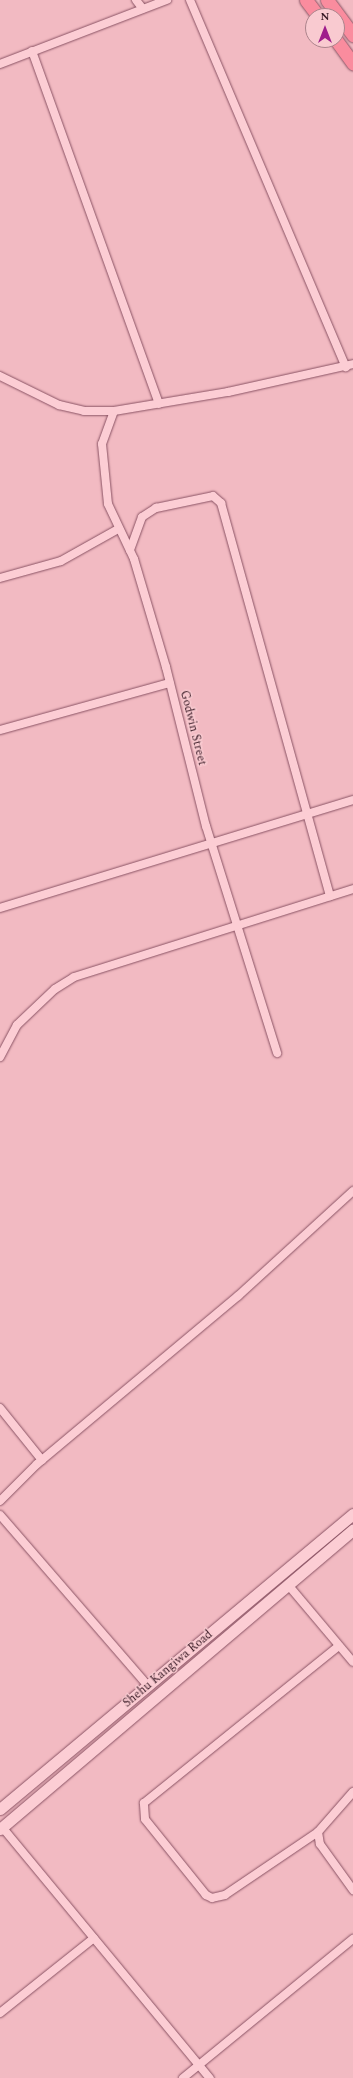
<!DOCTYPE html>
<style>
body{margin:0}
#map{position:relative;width:353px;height:2078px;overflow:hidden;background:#f2bac2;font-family:Spectral,serif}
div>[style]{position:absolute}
.roads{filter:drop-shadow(0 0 1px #8a5364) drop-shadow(0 0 1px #8a5364)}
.minor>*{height:8px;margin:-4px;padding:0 4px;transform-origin:4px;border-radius:4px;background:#fccdd4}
.secondary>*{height:11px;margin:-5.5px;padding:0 5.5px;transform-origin:5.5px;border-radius:5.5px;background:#fccdd4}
.primary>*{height:13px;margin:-6.5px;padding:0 6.5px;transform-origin:6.5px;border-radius:6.5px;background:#fa8c9e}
span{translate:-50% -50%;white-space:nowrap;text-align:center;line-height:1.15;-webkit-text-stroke:3px #f9cad0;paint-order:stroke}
.street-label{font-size:12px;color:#371924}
.north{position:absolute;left:305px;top:8px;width:40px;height:40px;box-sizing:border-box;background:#f9cad0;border:1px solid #ab838b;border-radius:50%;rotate:0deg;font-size:11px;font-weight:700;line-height:16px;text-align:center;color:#371924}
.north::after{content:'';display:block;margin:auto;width:14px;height:18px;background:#9f1d8c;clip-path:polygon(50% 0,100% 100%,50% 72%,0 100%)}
</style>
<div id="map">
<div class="roads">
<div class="minor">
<div style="left:136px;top:0;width:11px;rotate:52deg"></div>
<div style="left:190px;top:0;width:399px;rotate:67deg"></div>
<div style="left:32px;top:51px;width:375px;rotate:70.2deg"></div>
<div style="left:0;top:64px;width:179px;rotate:-21deg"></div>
<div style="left:0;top:376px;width:66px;rotate:26.2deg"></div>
<div style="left:59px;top:405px;width:26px;rotate:13deg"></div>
<div style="left:84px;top:411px;width:30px"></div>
<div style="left:114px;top:411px;width:116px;rotate:-9.5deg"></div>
<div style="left:228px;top:392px;width:128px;rotate:-12.6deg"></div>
<div style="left:114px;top:411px;width:35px;rotate:110deg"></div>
<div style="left:102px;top:444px;width:60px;rotate:84.3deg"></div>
<div style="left:108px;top:504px;width:61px;rotate:64.7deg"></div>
<div style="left:134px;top:559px;width:113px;rotate:73.5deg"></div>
<div style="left:166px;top:667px;width:164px;rotate:75.9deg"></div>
<div style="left:206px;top:826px;width:238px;rotate:72.6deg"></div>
<div style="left:130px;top:550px;width:35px;rotate:-70deg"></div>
<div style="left:142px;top:517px;width:17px;rotate:-33deg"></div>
<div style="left:156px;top:508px;width:58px;rotate:-11.9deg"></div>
<div style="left:213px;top:496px;width:11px;rotate:41deg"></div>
<div style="left:221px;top:503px;width:408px;rotate:74.5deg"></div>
<div style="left:0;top:578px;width:63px;rotate:-15.6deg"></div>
<div style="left:61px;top:561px;width:65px;rotate:-29.3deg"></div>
<div style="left:0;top:730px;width:176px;rotate:-15.5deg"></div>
<div style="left:0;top:908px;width:369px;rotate:-17deg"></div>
<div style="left:0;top:1057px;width:36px;rotate:-62deg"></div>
<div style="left:17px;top:1025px;width:52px;rotate:-43.5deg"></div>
<div style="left:55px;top:989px;width:22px;rotate:-32deg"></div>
<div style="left:74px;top:977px;width:293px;rotate:-17.5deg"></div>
<div style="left:0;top:1408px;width:67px;rotate:51.1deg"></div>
<div style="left:0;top:1501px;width:52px;rotate:-45deg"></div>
<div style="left:37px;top:1464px;width:262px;rotate:-39.9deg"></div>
<div style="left:238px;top:1296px;width:156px;rotate:-42.4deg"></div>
<div style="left:0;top:1515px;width:226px;rotate:49.1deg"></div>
<div style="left:289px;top:1586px;width:99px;rotate:49.9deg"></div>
<div style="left:353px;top:1792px;width:53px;rotate:131.2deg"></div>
<div style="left:318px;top:1832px;width:12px;rotate:81deg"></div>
<div style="left:320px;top:1844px;width:57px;rotate:54.3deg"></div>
<div style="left:2px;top:1827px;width:326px;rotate:50.4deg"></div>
<div style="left:318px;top:1832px;width:112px;rotate:145.9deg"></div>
<div style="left:225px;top:1895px;width:13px;rotate:167deg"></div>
<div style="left:212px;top:1898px;width:7px;rotate:-153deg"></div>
<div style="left:206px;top:1895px;width:97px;rotate:-128.8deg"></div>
<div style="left:145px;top:1819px;width:16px;rotate:-94deg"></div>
<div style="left:144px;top:1803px;width:248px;rotate:-38.9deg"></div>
<div style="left:0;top:2013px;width:120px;rotate:-38.6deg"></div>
<div style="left:183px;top:2078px;width:220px;rotate:-39.3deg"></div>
</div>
<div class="secondary">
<div style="left:0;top:1809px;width:460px;rotate:-39.9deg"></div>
<div style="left:0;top:1829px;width:463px;rotate:-40.3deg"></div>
</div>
<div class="primary">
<div style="left:306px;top:0;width:20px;rotate:53deg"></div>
<div style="left:327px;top:0;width:44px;rotate:53.4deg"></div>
<div style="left:336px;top:40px;width:29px;rotate:54deg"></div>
</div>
</div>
<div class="street-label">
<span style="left:193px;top:728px;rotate:76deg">Godwin Street</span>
<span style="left:168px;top:1669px;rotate:-40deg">Shehu Kangiwa Road</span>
</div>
<div class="north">N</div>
</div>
